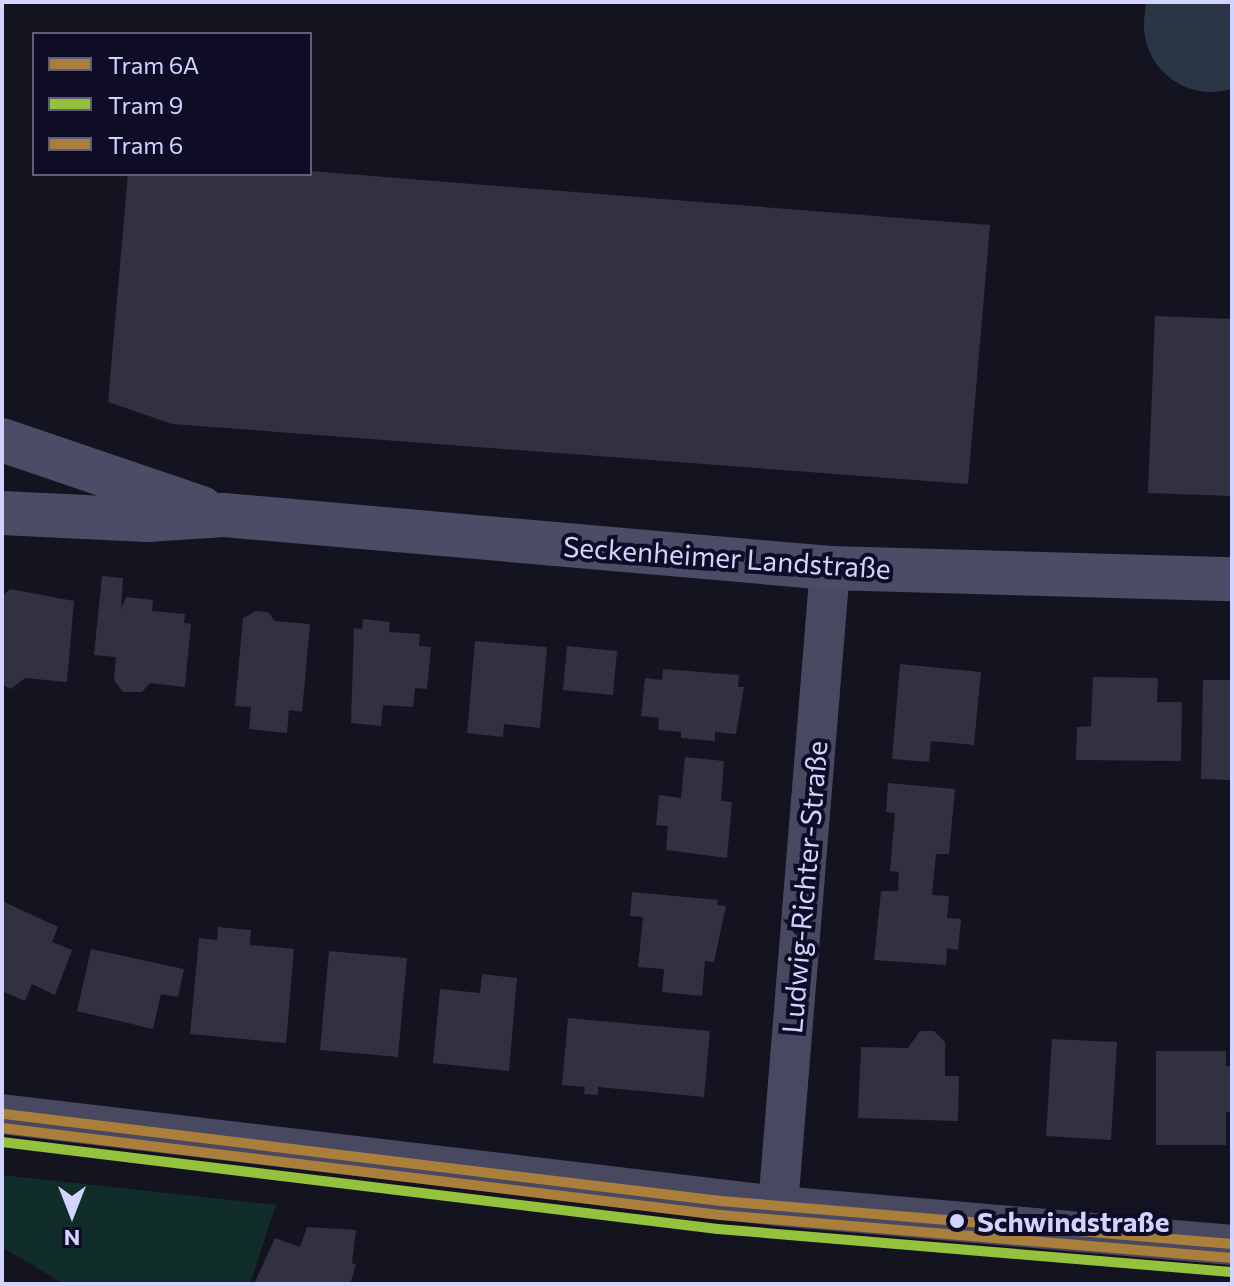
<!DOCTYPE html>
<meta charset="utf-8">
<style>
body{margin:0}
#map{position:relative;width:1234px;height:1286px;overflow:hidden;background:#141320;font-family:Commissioner,sans-serif}
div>[style]{position:absolute}
.green>*{inset:0;background:#112d2a}
.taxiway>*{height:134px;margin:-67px;padding:0 67px;transform-origin:67px;border-radius:67px;background:#2a3645}
.building>*{inset:0;background:#323142}
.minor>*{height:40px;margin:-20px;padding:0 20px;transform-origin:20px;border-radius:20px;background:#484961}
.secondary>*{height:44px;margin:-22px;padding:0 22px;transform-origin:22px;border-radius:22px;background:#4b4d67}
.tram-1>*{height:10px;margin:-5px;padding:0 5px;transform-origin:5px;border-radius:5px;background:#aa7f3b}
.tram-2>*{height:10px;margin:-5px;padding:0 5px;transform-origin:5px;border-radius:5px;background:#95c23d}
.tram-3>*{height:10px;margin:-5px;padding:0 5px;transform-origin:5px;border-radius:5px;background:#aa7f3b}
.dots>*{width:22px;height:22px;translate:-50% -50%;box-sizing:border-box;border:4px solid #0f0d26;border-radius:50%}
span{translate:-50% -50%;white-space:nowrap;text-align:center;line-height:1.15;-webkit-text-stroke:8px #0f0d26;paint-order:stroke}
.street-label{font-size:28px;color:#d3d3ff}
.stop-label{font-size:28px;color:#d3d3ff;font-weight:700}
.left{translate:0 -50%;text-align:left}
.frame{position:absolute;inset:0;border:4px solid #d3d3ff;pointer-events:none}
.legend{position:absolute;left:32px;top:32px;width:280px;height:144px;box-sizing:border-box;background:#0f0d26;border:2px solid #5d5c7d;margin:0;padding:10px 14px;list-style:none;font-size:24px;color:#d3d3ff}
.legend li{display:flex;align-items:center;gap:16px;height:40px}
.legend b{width:40px;border:2px solid #5d5c7d}
.north{position:absolute;left:32px;top:1174px;width:80px;height:80px;-webkit-text-stroke:6px #0f0d26;paint-order:stroke;rotate:180deg;font-size:22px;font-weight:700;line-height:32px;text-align:center;color:#d3d3ff}
.north::after{content:'';display:block;margin:auto;width:28px;height:36px;background:#d3d3ff;clip-path:polygon(50% 0,100% 100%,50% 72%,0 100%)}
</style>
<div id="map">
<div class="green">
<div style="clip-path:polygon(2px 1175px,276px 1205px,250px 1284px,64px 1284px,2px 1247px)"></div>
</div>
<div class="taxiway">
<div style="left:1211px;top:25px;width:23px;rotate:-85deg"></div>
</div>
<div class="building">
<div style="clip-path:polygon(310px 171px,990px 225px,968px 484px,172px 424px,108px 402px,128px 174px)"></div>
<div style="clip-path:polygon(1155px 316px,1232px 319px,1232px 496px,1148px 493px)"></div>
<div style="clip-path:polygon(102px 576px,123px 578px,121px 609px,126px 597px,153px 600px,152px 611px,185px 614px,184px 623px,191px 624px,185px 687px,150px 683px,142px 692px,123px 692px,114px 680px,116px 657px,94px 655px)"></div>
<div style="clip-path:polygon(10px 589px,74px 601px,67px 682px,25px 678px,11px 689px,2px 685px,2px 610px,3px 595px)"></div>
<div style="clip-path:polygon(256px 611px,268px 612px,275px 621px,310px 624px,302px 712px,289px 710px,287px 733px,249px 729px,251px 707px,235px 706px,243px 618px)"></div>
<div style="clip-path:polygon(363px 619px,390px 622px,389px 632px,420px 634px,419px 646px,431px 647px,427px 689px,415px 688px,413px 707px,383px 705px,381px 726px,351px 723px,354px 628px,362px 629px)"></div>
<div style="clip-path:polygon(475px 641px,547px 647px,540px 728px,504px 724px,503px 737px,467px 733px)"></div>
<div style="clip-path:polygon(567px 646px,617px 651px,613px 695px,563px 690px)"></div>
<div style="clip-path:polygon(900px 664px,981px 672px,974px 745px,931px 741px,929px 762px,892px 759px)"></div>
<div style="clip-path:polygon(663px 669px,739px 675px,738px 687px,744px 687px,736px 734px,715px 732px,715px 741px,681px 738px,681px 732px,658px 730px,659px 718px,641px 716px,645px 678px,662px 680px)"></div>
<div style="clip-path:polygon(1093px 677px,1158px 678px,1157px 702px,1182px 702px,1181px 761px,1076px 760px,1077px 727px,1091px 726px)"></div>
<div style="clip-path:polygon(1203px 680px,1232px 680px,1230px 780px,1201px 779px)"></div>
<div style="clip-path:polygon(685px 757px,724px 761px,721px 801px,732px 802px,727px 858px,666px 850px,668px 826px,656px 825px,659px 795px,681px 798px)"></div>
<div style="clip-path:polygon(888px 783px,955px 789px,949px 854px,936px 854px,932px 895px,949px 896px,947px 918px,961px 919px,958px 950px,947px 948px,946px 965px,874px 960px,881px 891px,898px 891px,899px 872px,890px 871px,895px 813px,886px 812px)"></div>
<div style="clip-path:polygon(632px 892px,718px 900px,717px 905px,726px 906px,714px 962px,705px 961px,702px 996px,662px 992px,664px 969px,638px 967px,643px 917px,630px 916px)"></div>
<div style="clip-path:polygon(2px 901px,58px 927px,52px 942px,72px 950px,55px 995px,32px 984px,25px 1001px,2px 991px)"></div>
<div style="clip-path:polygon(218px 927px,251px 930px,250px 945px,294px 949px,286px 1043px,190px 1034px,199px 938px,217px 940px)"></div>
<div style="clip-path:polygon(91px 949px,184px 969px,178px 997px,161px 994px,153px 1029px,77px 1011px)"></div>
<div style="clip-path:polygon(329px 951px,407px 958px,398px 1057px,320px 1050px)"></div>
<div style="clip-path:polygon(482px 974px,517px 978px,509px 1071px,433px 1063px,440px 989px,480px 993px)"></div>
<div style="clip-path:polygon(568px 1018px,710px 1031px,704px 1097px,598px 1087px,598px 1095px,584px 1094px,585px 1087px,562px 1085px)"></div>
<div style="clip-path:polygon(920px 1031px,934px 1031px,945px 1042px,945px 1076px,959px 1076px,958px 1121px,858px 1118px,861px 1047px,908px 1048px)"></div>
<div style="clip-path:polygon(1052px 1039px,1117px 1042px,1111px 1140px,1046px 1136px)"></div>
<div style="clip-path:polygon(1156px 1051px,1226px 1051px,1226px 1066px,1232px 1066px,1232px 1112px,1226px 1112px,1226px 1145px,1156px 1145px)"></div>
<div style="clip-path:polygon(307px 1227px,356px 1230px,352px 1263px,356px 1265px,350px 1284px,254px 1284px,275px 1238px,300px 1247px)"></div>
</div>
<div class="minor">
<div style="left:2px;top:1114px;width:781px;rotate:6.76deg"></div>
<div style="left:778px;top:1206px;width:456px;rotate:4.9deg"></div>
<div style="left:778px;top:1206px;width:640px;rotate:-85.34deg"></div>
</div>
<div class="secondary">
<div style="left:2px;top:440px;width:211px;rotate:18.8deg"></div>
<div style="left:2px;top:513px;width:145px;rotate:2.8deg"></div>
<div style="left:147px;top:520px;width:77px;rotate:-3.7deg"></div>
<div style="left:224px;top:515px;width:608px;rotate:5deg"></div>
<div style="left:830px;top:568px;width:402px;rotate:1.6deg"></div>
</div>
<div class="tram-1">
<div style="left:2px;top:1128px;width:723px;rotate:6.91deg"></div>
<div style="left:720px;top:1215px;width:514px;rotate:4.8deg"></div>
</div>
<div class="tram-2">
<div style="left:2px;top:1142px;width:721px;rotate:6.93deg"></div>
<div style="left:718px;top:1229px;width:515px;rotate:4.79deg"></div>
</div>
<div class="tram-3">
<div style="left:4px;top:1114px;width:722px;rotate:6.92deg"></div>
<div style="left:721px;top:1201px;width:513px;rotate:4.81deg"></div>
</div>
<div class="dots">
<div style="left:957px;top:1221px;background:#d3d3ff"></div>
</div>
<div class="street-label">
<span style="left:727px;top:557px;rotate:4deg">Seckenheimer Landstraße</span>
<span style="left:804px;top:887px;rotate:-85deg">Ludwig-Richter-Straße</span>
</div>
<div class="stop-label">
<span class="left" style="left:977px;top:1221px">Schwindstraße</span>
</div>
<div class="frame"></div>
<ul class="legend">
<li><b style="height:10px;background:#aa7f3b"></b>Tram 6A</li>
<li><b style="height:10px;background:#95c23d"></b>Tram 9</li>
<li><b style="height:10px;background:#aa7f3b"></b>Tram 6</li>
</ul>
<div class="north">N</div>
</div>
